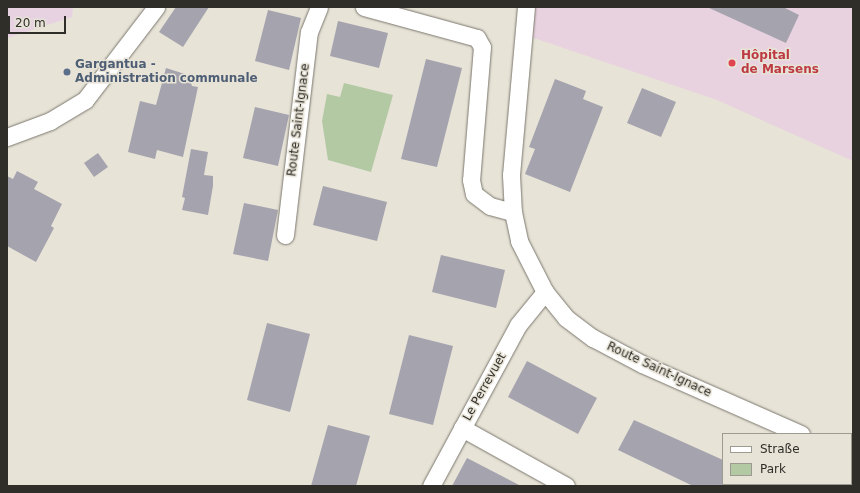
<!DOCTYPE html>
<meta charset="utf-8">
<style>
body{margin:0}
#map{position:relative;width:860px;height:493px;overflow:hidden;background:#e7e3d7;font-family:"DejaVu Sans",sans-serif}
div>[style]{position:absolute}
.education>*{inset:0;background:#e7d2e1}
.medical>*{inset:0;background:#e8d2df}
.green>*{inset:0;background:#b3c9a3}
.building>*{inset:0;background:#a5a3ae}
.roads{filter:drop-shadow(0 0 1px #7b776d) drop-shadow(0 0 1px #7b776d)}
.street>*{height:17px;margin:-8.5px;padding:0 8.5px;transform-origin:8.5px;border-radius:8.5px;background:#fff}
.dots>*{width:11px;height:11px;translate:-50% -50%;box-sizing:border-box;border:2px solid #e7e3d7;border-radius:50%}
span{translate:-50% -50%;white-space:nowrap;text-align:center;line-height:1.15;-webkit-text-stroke:3px #e7e3d7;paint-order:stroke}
.health-label{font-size:12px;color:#be3a42;font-weight:700}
.left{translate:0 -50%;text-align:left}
.service-label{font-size:12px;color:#4e5e75;font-weight:700}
.street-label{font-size:12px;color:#2f2e29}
.frame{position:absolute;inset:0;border:8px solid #2f2e29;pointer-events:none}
.legend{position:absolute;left:722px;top:433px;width:130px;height:52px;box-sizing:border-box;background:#e7e3d7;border:1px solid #9d9b91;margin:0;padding:5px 7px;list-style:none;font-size:12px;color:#2f2e29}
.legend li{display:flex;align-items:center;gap:8px;height:20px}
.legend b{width:20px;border:1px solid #9d9b91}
.scale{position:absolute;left:8px;top:16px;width:58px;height:18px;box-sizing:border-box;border:2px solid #2f2e29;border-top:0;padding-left:5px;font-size:12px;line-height:14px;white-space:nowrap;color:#2f2e29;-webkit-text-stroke:3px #e7e3d7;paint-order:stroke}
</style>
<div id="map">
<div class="education">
<div style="clip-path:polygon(7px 7px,73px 7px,72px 17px,7px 38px)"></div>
</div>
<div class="medical">
<div style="clip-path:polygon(526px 7px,853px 7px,853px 161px,717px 100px,525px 35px)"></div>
</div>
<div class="green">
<div style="clip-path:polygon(344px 83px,393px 95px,371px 172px,328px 160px,322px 121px,327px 94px,340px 97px)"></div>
</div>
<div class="building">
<div style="clip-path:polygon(176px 7px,209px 7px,183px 47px,159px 32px)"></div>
<div style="clip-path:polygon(707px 7px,783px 7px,799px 15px,786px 43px)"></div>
<div style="clip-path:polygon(268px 10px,301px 18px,289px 70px,255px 61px)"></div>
<div style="clip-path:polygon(338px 21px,388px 33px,379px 68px,330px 56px)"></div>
<div style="clip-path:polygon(426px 59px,462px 68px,437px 167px,401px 159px)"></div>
<div style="clip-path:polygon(166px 68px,188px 75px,192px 86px,198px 87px,183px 157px,157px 150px,155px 159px,128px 152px,140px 101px,156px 105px)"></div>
<div style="clip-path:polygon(555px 79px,586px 91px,583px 99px,603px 107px,570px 192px,525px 174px,535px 149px,529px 147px)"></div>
<div style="clip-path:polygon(642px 88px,676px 102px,661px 137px,627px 123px)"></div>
<div style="clip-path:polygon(255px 107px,289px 115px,278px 166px,243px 158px)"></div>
<div style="clip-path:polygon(191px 149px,208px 152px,204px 175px,213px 176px,213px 186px,208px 215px,182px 210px,185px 198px,182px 197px)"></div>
<div style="clip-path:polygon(98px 153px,108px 167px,94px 177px,84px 163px)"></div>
<div style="clip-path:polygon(17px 171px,38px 182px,34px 189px,62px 204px,51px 226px,54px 228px,36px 262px,7px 246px,7px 176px,13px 179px)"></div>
<div style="clip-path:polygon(323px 186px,387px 202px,377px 241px,313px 225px)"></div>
<div style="clip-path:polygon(244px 203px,278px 210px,268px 261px,233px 254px)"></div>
<div style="clip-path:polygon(441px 255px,505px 270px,496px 308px,432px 292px)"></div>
<div style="clip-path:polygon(267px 323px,310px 334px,290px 412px,247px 400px)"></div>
<div style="clip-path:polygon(409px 335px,453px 346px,433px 425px,389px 414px)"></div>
<div style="clip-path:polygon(527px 361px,597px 398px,578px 434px,508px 397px)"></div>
<div style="clip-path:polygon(634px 420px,723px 460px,723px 486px,693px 486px,618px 450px)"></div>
<div style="clip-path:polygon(328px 425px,370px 436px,356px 486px,311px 486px)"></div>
<div style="clip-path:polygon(467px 458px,521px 486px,452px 486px)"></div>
</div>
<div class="roads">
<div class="street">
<div style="left:364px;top:7px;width:117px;rotate:15.3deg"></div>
<div style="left:477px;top:38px;width:10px;rotate:61deg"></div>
<div style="left:482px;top:47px;width:133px;rotate:94.7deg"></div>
<div style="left:471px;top:180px;width:14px;rotate:78deg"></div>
<div style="left:474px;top:194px;width:20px;rotate:37deg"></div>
<div style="left:490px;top:206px;width:24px;rotate:15deg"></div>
<div style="left:526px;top:7px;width:169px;rotate:95.1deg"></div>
<div style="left:511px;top:175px;width:37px;rotate:87deg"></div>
<div style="left:513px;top:212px;width:30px;rotate:78deg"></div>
<div style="left:519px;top:241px;width:57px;rotate:63deg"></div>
<div style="left:545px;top:292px;width:33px;rotate:51deg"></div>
<div style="left:566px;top:318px;width:34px;rotate:37deg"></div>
<div style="left:593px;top:338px;width:55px;rotate:28deg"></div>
<div style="left:642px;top:364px;width:174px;rotate:23.8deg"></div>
<div style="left:7px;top:137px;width:46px;rotate:-20.4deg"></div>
<div style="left:50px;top:121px;width:41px;rotate:-31deg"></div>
<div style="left:85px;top:100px;width:117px;rotate:-52.6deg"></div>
<div style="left:285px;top:235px;width:204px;rotate:-83.3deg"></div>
<div style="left:309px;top:32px;width:27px;rotate:-68deg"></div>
<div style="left:462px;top:428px;width:119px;rotate:29.1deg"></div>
<div style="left:851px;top:456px;width:2px;rotate:27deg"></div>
<div style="left:431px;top:486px;width:183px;rotate:-61.6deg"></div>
<div style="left:518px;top:325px;width:43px;rotate:-50.7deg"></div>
</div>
</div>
<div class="dots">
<div style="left:732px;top:63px;background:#e0444e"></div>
<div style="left:67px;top:72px;background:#5c6f8a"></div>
</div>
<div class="health-label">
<span class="left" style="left:741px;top:63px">Hôpital<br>de Marsens</span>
</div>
<div class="service-label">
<span class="left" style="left:75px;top:72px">Gargantua -<br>Administration communale</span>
</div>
<div class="street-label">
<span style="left:299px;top:120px;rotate:-83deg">Route Saint-Ignace</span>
<span style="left:659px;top:370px;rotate:25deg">Route Saint-Ignace</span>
<span style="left:485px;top:387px;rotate:-61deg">Le Perrevuet</span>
</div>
<div class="frame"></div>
<ul class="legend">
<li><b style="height:5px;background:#fff"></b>Straße</li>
<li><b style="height:11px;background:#b3c9a3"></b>Park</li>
</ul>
<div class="scale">20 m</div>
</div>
